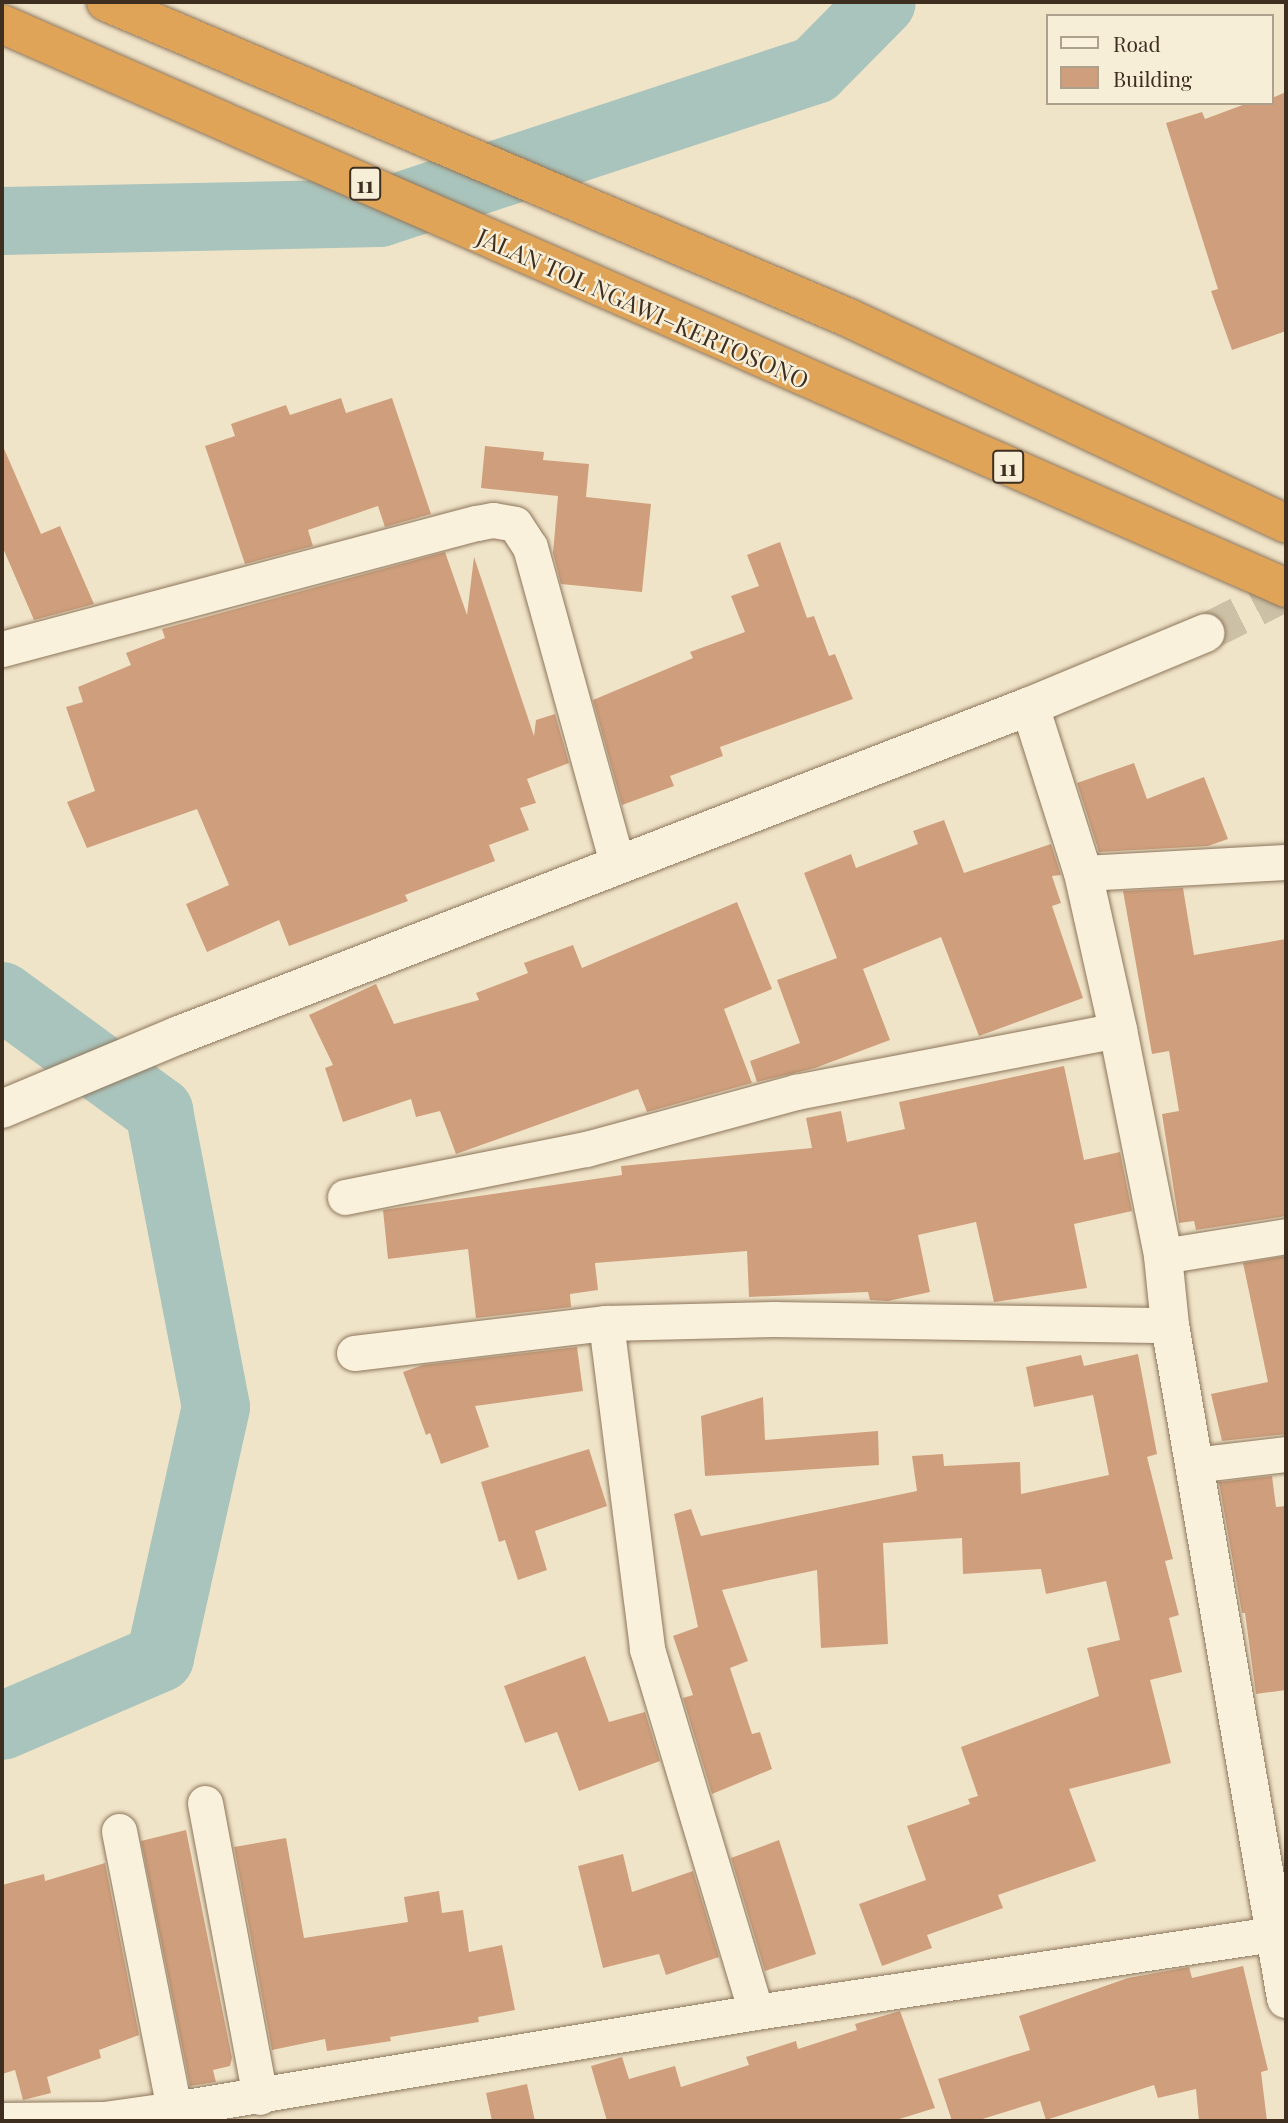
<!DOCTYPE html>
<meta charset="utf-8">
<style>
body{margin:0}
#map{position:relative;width:1288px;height:2123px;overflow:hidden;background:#f0e4c8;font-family:"Playfair Display",serif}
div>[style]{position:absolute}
.river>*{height:68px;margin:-34px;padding:0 34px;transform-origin:34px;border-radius:34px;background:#a9c4bc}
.building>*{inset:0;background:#cf9f7d}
.secondary-tunnel>*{height:38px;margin-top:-19px;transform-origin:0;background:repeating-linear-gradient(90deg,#ccc0a6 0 38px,transparent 0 57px)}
.roads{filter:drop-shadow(0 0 2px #8d765c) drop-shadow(0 0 2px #8d765c)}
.street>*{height:35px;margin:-17.5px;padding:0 17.5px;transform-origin:17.5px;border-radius:17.5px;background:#faf1dc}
.secondary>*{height:38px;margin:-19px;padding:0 19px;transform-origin:19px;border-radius:19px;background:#faf1dc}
.highway>*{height:38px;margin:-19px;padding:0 19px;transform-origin:19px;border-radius:19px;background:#e0a458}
span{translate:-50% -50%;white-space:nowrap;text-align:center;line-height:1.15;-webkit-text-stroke:5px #f7eed8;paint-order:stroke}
.shield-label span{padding:2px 5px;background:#f7eed8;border:2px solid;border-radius:5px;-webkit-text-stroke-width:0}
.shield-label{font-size:23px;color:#3d2e20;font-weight:700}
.street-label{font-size:24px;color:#3d2e20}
.frame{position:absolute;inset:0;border:4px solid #3d2e20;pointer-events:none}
.legend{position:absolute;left:1046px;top:14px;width:228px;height:91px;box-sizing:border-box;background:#f7eed8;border:2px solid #ada18e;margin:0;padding:9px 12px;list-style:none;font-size:21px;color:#3d2e20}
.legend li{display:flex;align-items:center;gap:14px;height:35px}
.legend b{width:35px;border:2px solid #ada18e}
</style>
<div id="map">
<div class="river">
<div style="left:2px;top:221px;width:378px;rotate:-1.2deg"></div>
<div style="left:380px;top:213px;width:458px;rotate:-18.2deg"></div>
<div style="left:815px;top:70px;width:95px;rotate:-45.4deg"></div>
<div style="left:2px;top:996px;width:195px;rotate:36.2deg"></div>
<div style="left:159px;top:1111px;width:301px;rotate:79.1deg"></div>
<div style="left:216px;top:1407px;width:257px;rotate:102.6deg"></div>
<div style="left:160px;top:1658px;width:172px;rotate:156.7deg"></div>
</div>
<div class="building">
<div style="clip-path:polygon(1286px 92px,1286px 331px,1232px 350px,1211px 291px,1218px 289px,1166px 123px,1202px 112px,1205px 119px,1248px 103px,1272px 103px,1272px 98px)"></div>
<div style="clip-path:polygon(341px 398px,346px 413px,392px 398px,431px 514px,385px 527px,378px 506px,308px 530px,313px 546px,245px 564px,205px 446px,235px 436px,231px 424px,286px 405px,290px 415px)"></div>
<div style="clip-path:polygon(2px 444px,41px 534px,60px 526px,94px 604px,34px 620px,2px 546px)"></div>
<div style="clip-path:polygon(485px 446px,544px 452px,543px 460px,589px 464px,586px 497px,651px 504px,642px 592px,561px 584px,553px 553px,558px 496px,481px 488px)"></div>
<div style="clip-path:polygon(780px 542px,807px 618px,814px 616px,829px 656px,835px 654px,853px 699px,720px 747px,723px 756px,670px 776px,674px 786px,622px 805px,593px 700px,693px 658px,690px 652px,745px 632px,731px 596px,759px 586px,747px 555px)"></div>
<div style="clip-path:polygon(445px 552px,467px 615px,474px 557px,534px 736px,536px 720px,555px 714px,569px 763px,527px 779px,536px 803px,520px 808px,529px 830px,489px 845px,495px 861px,405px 895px,408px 901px,289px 946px,279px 920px,207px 952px,186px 904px,229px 885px,197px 809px,87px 848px,67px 802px,95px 791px,66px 707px,83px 702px,78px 687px,131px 665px,126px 653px,165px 638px,162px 629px)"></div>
<div style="clip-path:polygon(1134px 763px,1147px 799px,1204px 777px,1228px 839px,1208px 846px,1099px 852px,1077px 783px)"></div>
<div style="clip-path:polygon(944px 820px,964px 873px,1051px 844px,1061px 875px,1052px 876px,1061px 903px,1052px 906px,1083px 998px,979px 1036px,941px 937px,863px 969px,890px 1040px,815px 1068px,757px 1082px,750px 1061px,800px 1043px,777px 980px,837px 958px,804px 873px,851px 854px,856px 868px,918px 844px,913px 831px)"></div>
<div style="clip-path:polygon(1183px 888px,1194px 955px,1286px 939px,1286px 1216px,1196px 1230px,1194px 1221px,1179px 1223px,1162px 1114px,1179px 1111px,1169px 1051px,1152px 1054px,1123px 891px)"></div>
<div style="clip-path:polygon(737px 902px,772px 989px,724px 1009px,752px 1083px,647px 1112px,638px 1089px,456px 1154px,440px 1111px,416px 1117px,411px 1099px,343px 1122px,325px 1068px,333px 1065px,309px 1015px,376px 984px,394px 1024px,479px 1000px,476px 993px,528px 973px,524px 963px,573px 945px,582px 968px)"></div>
<div style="clip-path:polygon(1064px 1066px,1084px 1160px,1120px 1152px,1132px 1211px,1074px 1224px,1087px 1288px,994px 1302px,976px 1222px,918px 1235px,930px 1292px,888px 1301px,870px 1300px,868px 1292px,749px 1297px,747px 1251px,595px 1263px,598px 1290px,570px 1294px,571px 1307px,476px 1318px,468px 1249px,388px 1259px,383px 1210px,622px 1175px,621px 1166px,812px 1148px,806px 1118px,841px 1111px,847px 1142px,905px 1129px,899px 1102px)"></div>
<div style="clip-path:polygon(1286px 1256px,1286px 1434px,1222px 1441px,1211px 1394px,1268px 1382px,1243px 1263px)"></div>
<div style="clip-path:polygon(577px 1347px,583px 1391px,475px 1406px,489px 1447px,441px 1464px,430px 1433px,426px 1435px,403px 1372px,423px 1365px)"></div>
<div style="clip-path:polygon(1138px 1354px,1157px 1454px,1147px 1457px,1173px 1559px,1165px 1561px,1179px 1615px,1169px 1618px,1182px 1672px,1150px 1680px,1171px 1763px,1069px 1789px,1096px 1861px,998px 1895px,1003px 1908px,927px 1935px,932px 1948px,882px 1966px,859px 1904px,926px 1880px,907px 1826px,970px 1804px,968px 1799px,978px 1796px,961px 1747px,1099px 1696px,1087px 1648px,1120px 1640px,1106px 1581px,1046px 1594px,1041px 1569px,963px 1574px,962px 1538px,883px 1543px,888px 1644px,821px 1648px,817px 1570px,722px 1590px,748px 1661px,730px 1668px,752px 1734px,760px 1732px,772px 1769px,712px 1794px,683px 1698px,693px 1695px,673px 1636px,698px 1627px,674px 1514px,691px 1509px,701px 1536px,917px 1491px,912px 1456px,943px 1454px,944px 1466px,1020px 1462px,1021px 1494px,1109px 1475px,1093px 1395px,1034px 1407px,1026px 1367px,1081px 1355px,1084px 1366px)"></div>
<div style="clip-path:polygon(763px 1397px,765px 1440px,878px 1431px,879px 1465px,705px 1476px,701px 1416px)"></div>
<div style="clip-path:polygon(589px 1449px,607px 1506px,535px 1531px,547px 1570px,518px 1580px,505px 1540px,499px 1542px,481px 1482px)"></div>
<div style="clip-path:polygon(1272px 1476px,1276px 1507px,1286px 1506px,1286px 1690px,1256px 1694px,1245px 1613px,1242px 1613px,1219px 1482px)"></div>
<div style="clip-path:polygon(585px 1656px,609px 1722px,645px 1712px,660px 1761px,579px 1791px,557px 1732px,525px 1743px,504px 1686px)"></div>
<div style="clip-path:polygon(186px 1830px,232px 2058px,230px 2066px,213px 2070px,216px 2082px,190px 2086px,141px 1841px)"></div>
<div style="clip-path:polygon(286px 1838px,304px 1938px,408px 1922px,404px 1897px,439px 1891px,442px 1913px,463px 1910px,469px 1952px,502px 1945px,515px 2010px,478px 2017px,479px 2022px,390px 2037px,391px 2041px,327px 2051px,325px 2039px,272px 2050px,234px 1847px)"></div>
<div style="clip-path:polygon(779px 1840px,816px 1954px,765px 1971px,731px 1858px)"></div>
<div style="clip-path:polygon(623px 1854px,632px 1892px,693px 1871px,719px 1957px,666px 1975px,659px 1954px,603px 1968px,578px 1866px)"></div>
<div style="clip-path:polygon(105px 1863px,139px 2035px,99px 2050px,101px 2058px,47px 2077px,51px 2093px,23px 2100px,15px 2070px,2px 2074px,2px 1885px,44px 1874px,45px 1881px)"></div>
<div style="clip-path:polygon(1243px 1966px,1268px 2070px,1261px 2072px,1267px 2121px,1199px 2121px,1196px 2089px,1158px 2098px,1154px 2085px,1046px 2120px,1040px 2101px,976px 2121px,952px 2121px,938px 2079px,1030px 2050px,1019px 2016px,1128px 1978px,1189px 1967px,1192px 1978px)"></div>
<div style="clip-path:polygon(900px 2011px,935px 2108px,893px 2121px,607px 2121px,591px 2066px,622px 2057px,629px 2079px,675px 2066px,681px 2087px,749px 2065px,746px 2057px,796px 2041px,798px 2049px,857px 2030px,855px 2024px)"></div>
<div style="clip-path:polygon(527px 2084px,535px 2121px,492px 2121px,486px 2093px)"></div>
</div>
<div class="secondary-tunnel">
<div style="left:1205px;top:633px;width:91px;rotate:-26.8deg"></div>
</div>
<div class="roads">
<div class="street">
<div style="left:2px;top:649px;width:491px;rotate:-14.9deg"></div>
<div style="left:477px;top:523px;width:16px;rotate:-11deg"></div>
<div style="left:493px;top:520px;width:22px;rotate:10deg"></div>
<div style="left:515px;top:524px;width:27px;rotate:57deg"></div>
<div style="left:530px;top:547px;width:328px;rotate:74.6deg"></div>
<div style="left:1083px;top:873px;width:203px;rotate:-3.1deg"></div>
<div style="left:345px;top:1197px;width:246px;rotate:-11.3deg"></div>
<div style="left:586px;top:1149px;width:218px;rotate:-15.2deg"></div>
<div style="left:796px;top:1092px;width:328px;rotate:-10.9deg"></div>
<div style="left:1163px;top:1256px;width:125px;rotate:-9.2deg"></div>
<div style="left:606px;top:1323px;width:329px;rotate:82.8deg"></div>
<div style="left:647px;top:1649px;width:379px;rotate:73.3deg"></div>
<div style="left:354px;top:1353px;width:254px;rotate:-6.8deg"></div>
<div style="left:606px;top:1323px;width:168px;rotate:-1.4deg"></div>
<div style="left:774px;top:1319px;width:396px;rotate:0.9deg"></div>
<div style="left:1193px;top:1465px;width:94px;rotate:-6.7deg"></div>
<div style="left:205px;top:1803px;width:299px;rotate:79.4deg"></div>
<div style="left:119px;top:1831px;width:283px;rotate:78.8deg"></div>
<div style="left:2px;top:2120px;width:102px;rotate:-0.6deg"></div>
<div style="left:104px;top:2119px;width:71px;rotate:-8.1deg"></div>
<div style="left:174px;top:2109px;width:590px;rotate:-9.46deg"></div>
<div style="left:756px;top:2012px;width:536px;rotate:-8.58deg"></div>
</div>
<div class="secondary">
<div style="left:1030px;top:706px;width:175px;rotate:72.4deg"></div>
<div style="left:1083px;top:873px;width:161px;rotate:77.4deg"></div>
<div style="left:1118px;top:1030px;width:230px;rotate:78.7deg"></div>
<div style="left:1163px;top:1256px;width:69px;rotate:84.2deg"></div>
<div style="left:1170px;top:1325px;width:684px;rotate:80.23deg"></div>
<div style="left:2px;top:1109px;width:192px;rotate:-22.7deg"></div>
<div style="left:179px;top:1035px;width:912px;rotate:-21.14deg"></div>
<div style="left:1030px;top:706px;width:190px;rotate:-22.6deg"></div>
</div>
<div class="highway">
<div style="left:106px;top:2px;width:807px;rotate:23.04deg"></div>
<div style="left:849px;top:318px;width:483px;rotate:25.2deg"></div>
<div style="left:2px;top:24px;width:1402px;rotate:23.71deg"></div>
</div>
</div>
<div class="shield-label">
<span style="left:365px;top:184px">11</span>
<span style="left:1008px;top:467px">11</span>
</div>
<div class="street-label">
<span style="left:643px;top:308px;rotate:24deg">JALAN TOL NGAWI–KERTOSONO</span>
</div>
<div class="frame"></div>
<ul class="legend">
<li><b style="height:9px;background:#faf1dc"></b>Road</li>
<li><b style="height:19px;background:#cf9f7d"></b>Building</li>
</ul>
</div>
